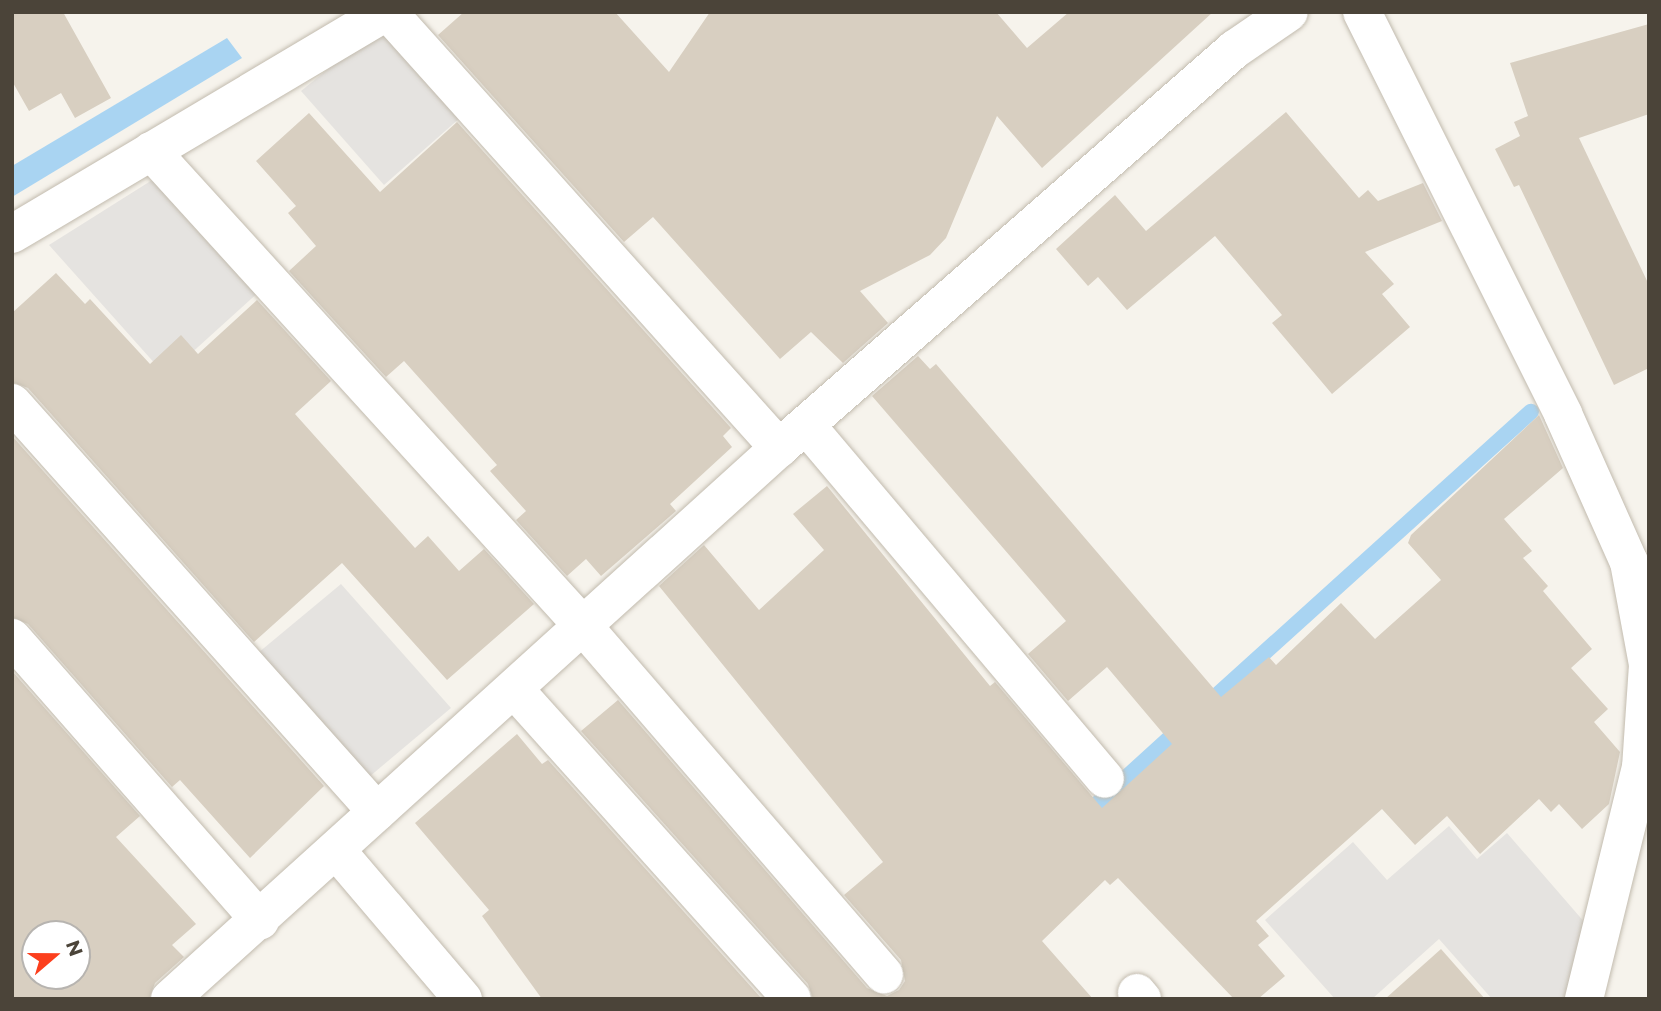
<!DOCTYPE html>
<style>
body{margin:0}
#map{position:relative;width:1661px;height:1011px;overflow:hidden;background:#f6f3ec;font-family:Montserrat,sans-serif}
div>[style]{position:absolute}
.parking>*{inset:0;background:#e5e3e0}
.water>*{inset:0;background:#a9d4f2}
.stream>*{height:16px;margin:-8px;padding:0 8px;transform-origin:8px;border-radius:8px;background:#a9d4f2}
.building>*{inset:0;background:#d8cfc1}
.roads{filter:drop-shadow(0 0 2px #c2bbae) drop-shadow(0 0 2px #c2bbae)}
.minor>*{height:38px;margin:-19px;padding:0 19px;transform-origin:19px;border-radius:19px;background:#fff}
span{translate:-50% -50%;white-space:nowrap;text-align:center;line-height:1.15;-webkit-text-stroke:7px #fff;paint-order:stroke}
.frame{position:absolute;inset:0;border:14px solid #4b4439;pointer-events:none}
.north{position:absolute;left:21px;top:920px;width:70px;height:70px;box-sizing:border-box;background:#fff;border:2px solid #b7b4b0;border-radius:50%;rotate:70deg;font-size:19px;font-weight:700;line-height:28px;text-align:center;color:#4b4439}
.north::after{content:'';display:block;margin:auto;width:24px;height:32px;background:#fc3f1d;clip-path:polygon(50% 0,100% 100%,50% 72%,0 100%)}
</style>
<div id="map">
<div class="parking">
<div style="clip-path:polygon(381px 26px,461px 117px,384px 185px,301px 91px)"></div>
<div style="clip-path:polygon(157px 177px,260px 291px,166px 376px,49px 245px)"></div>
<div style="clip-path:polygon(341px 584px,451px 708px,369px 777px,258px 653px)"></div>
<div style="clip-path:polygon(1449px 826px,1477px 859px,1507px 833px,1586px 924px,1569px 999px,1492px 999px,1439px 939px,1372px 999px,1335px 999px,1265px 920px,1353px 842px,1387px 880px)"></div>
</div>
<div class="water">
<div style="clip-path:polygon(227px 38px,242px 58px,12px 197px,12px 166px)"></div>
</div>
<div class="stream">
<div style="left:1203px;top:708px;width:442px;rotate:-42.1deg"></div>
<div style="left:1084px;top:816px;width:135px;rotate:-42.3deg"></div>
</div>
<div class="building">
<div style="clip-path:polygon(12px 12px,63px 12px,111px 98px,75px 118px,61px 93px,29px 111px,12px 81px)"></div>
<div style="clip-path:polygon(464px 12px,615px 12px,669px 72px,710px 12px,996px 12px,1027px 48px,1069px 12px,1213px 12px,1042px 168px,997px 116px,946px 238px,930px 255px,860px 291px,888px 323px,843px 363px,811px 332px,780px 359px,653px 217px,624px 242px,438px 35px)"></div>
<div style="clip-path:polygon(1649px 24px,1649px 114px,1579px 138px,1649px 285px,1649px 368px,1614px 385px,1519px 185px,1514px 187px,1495px 149px,1520px 136px,1514px 122px,1528px 116px,1510px 63px)"></div>
<div style="clip-path:polygon(1286px 112px,1359px 198px,1368px 190px,1378px 201px,1423px 183px,1442px 221px,1365px 252px,1394px 284px,1382px 294px,1410px 327px,1332px 394px,1272px 323px,1282px 315px,1215px 236px,1127px 310px,1098px 277px,1088px 286px,1056px 249px,1115px 195px,1146px 231px)"></div>
<div style="clip-path:polygon(309px 113px,380px 192px,457px 122px,731px 428px,723px 436px,732px 447px,670px 504px,676px 511px,601px 576px,586px 559px,567px 576px,516px 520px,526px 511px,490px 471px,497px 465px,404px 361px,386px 377px,289px 271px,316px 246px,288px 213px,296px 206px,256px 161px)"></div>
<div style="clip-path:polygon(56px 273px,85px 304px,90px 299px,150px 364px,181px 335px,198px 354px,257px 300px,331px 381px,295px 414px,415px 548px,428px 536px,459px 571px,484px 549px,534px 604px,447px 680px,342px 563px,254px 642px,28px 388px,12px 382px,12px 313px)"></div>
<div style="clip-path:polygon(918px 356px,930px 369px,936px 364px,1221px 697px,1269px 657px,1276px 665px,1341px 603px,1375px 639px,1441px 580px,1408px 543px,1411px 535px,1539px 415px,1563px 468px,1504px 519px,1532px 551px,1523px 558px,1548px 586px,1543px 591px,1592px 649px,1571px 668px,1608px 709px,1594px 722px,1620px 752px,1609px 804px,1582px 829px,1559px 804px,1551px 812px,1539px 799px,1480px 854px,1447px 816px,1415px 845px,1382px 809px,1256px 921px,1269px 936px,1258px 945px,1285px 976px,1258px 999px,1234px 999px,1118px 878px,1110px 885px,1105px 880px,1042px 941px,1093px 999px,813px 999px,808px 984px,581px 731px,618px 700px,867px 988px,887px 996px,899px 990px,905px 981px,901px 960px,844px 895px,883px 862px,659px 586px,704px 545px,759px 610px,824px 550px,793px 514px,827px 486px,990px 686px,995px 682px,1102px 808px,1172px 744px,1107px 667px,1068px 701px,1028px 654px,1066px 621px,872px 396px)"></div>
<div style="clip-path:polygon(12px 436px,324px 786px,250px 858px,180px 780px,172px 787px,28px 624px,12px 617px)"></div>
<div style="clip-path:polygon(evenodd,12px 671px,140px 816px,116px 837px,196px 924px,172px 945px,184px 957px,155px 983px,149px 999px,12px 999px,12px 671px,35px 934px,77px 934px,77px 976px,35px 976px,35px 934px)"></div>
<div style="clip-path:polygon(517px 734px,542px 764px,548px 760px,762px 999px,542px 999px,482px 916px,489px 910px,415px 823px)"></div>
<div style="clip-path:polygon(1441px 949px,1485px 999px,1385px 999px)"></div>
</div>
<div class="roads">
<div class="minor">
<div style="left:388px;top:12px;width:586px;rotate:48.11deg"></div>
<div style="left:1362px;top:12px;width:449px;rotate:63.4deg"></div>
<div style="left:1563px;top:414px;width:162px;rotate:66deg"></div>
<div style="left:1629px;top:562px;width:105px;rotate:79.5deg"></div>
<div style="left:1648px;top:665px;width:102px;rotate:93.9deg"></div>
<div style="left:1641px;top:767px;width:239px;rotate:103.8deg"></div>
<div style="left:151px;top:151px;width:643px;rotate:47.71deg"></div>
<div style="left:584px;top:627px;width:459px;rotate:49.2deg"></div>
<div style="left:12px;top:234px;width:435px;rotate:-30.7deg"></div>
<div style="left:12px;top:403px;width:548px;rotate:48.25deg"></div>
<div style="left:806px;top:425px;width:463px;rotate:49.8deg"></div>
<div style="left:12px;top:638px;width:376px;rotate:48.7deg"></div>
<div style="left:514px;top:689px;width:416px;rotate:48.1deg"></div>
<div style="left:336px;top:850px;width:196px;rotate:49.6deg"></div>
<div style="left:1137px;top:993px;width:8px;rotate:50deg"></div>
<div style="left:170px;top:999px;width:821px;rotate:-42.14deg"></div>
<div style="left:779px;top:448px;width:606px;rotate:-41.19deg"></div>
<div style="left:1235px;top:49px;width:65px;rotate:-34.4deg"></div>
</div>
</div>
<div class="frame"></div>
<div class="north">N</div>
</div>
